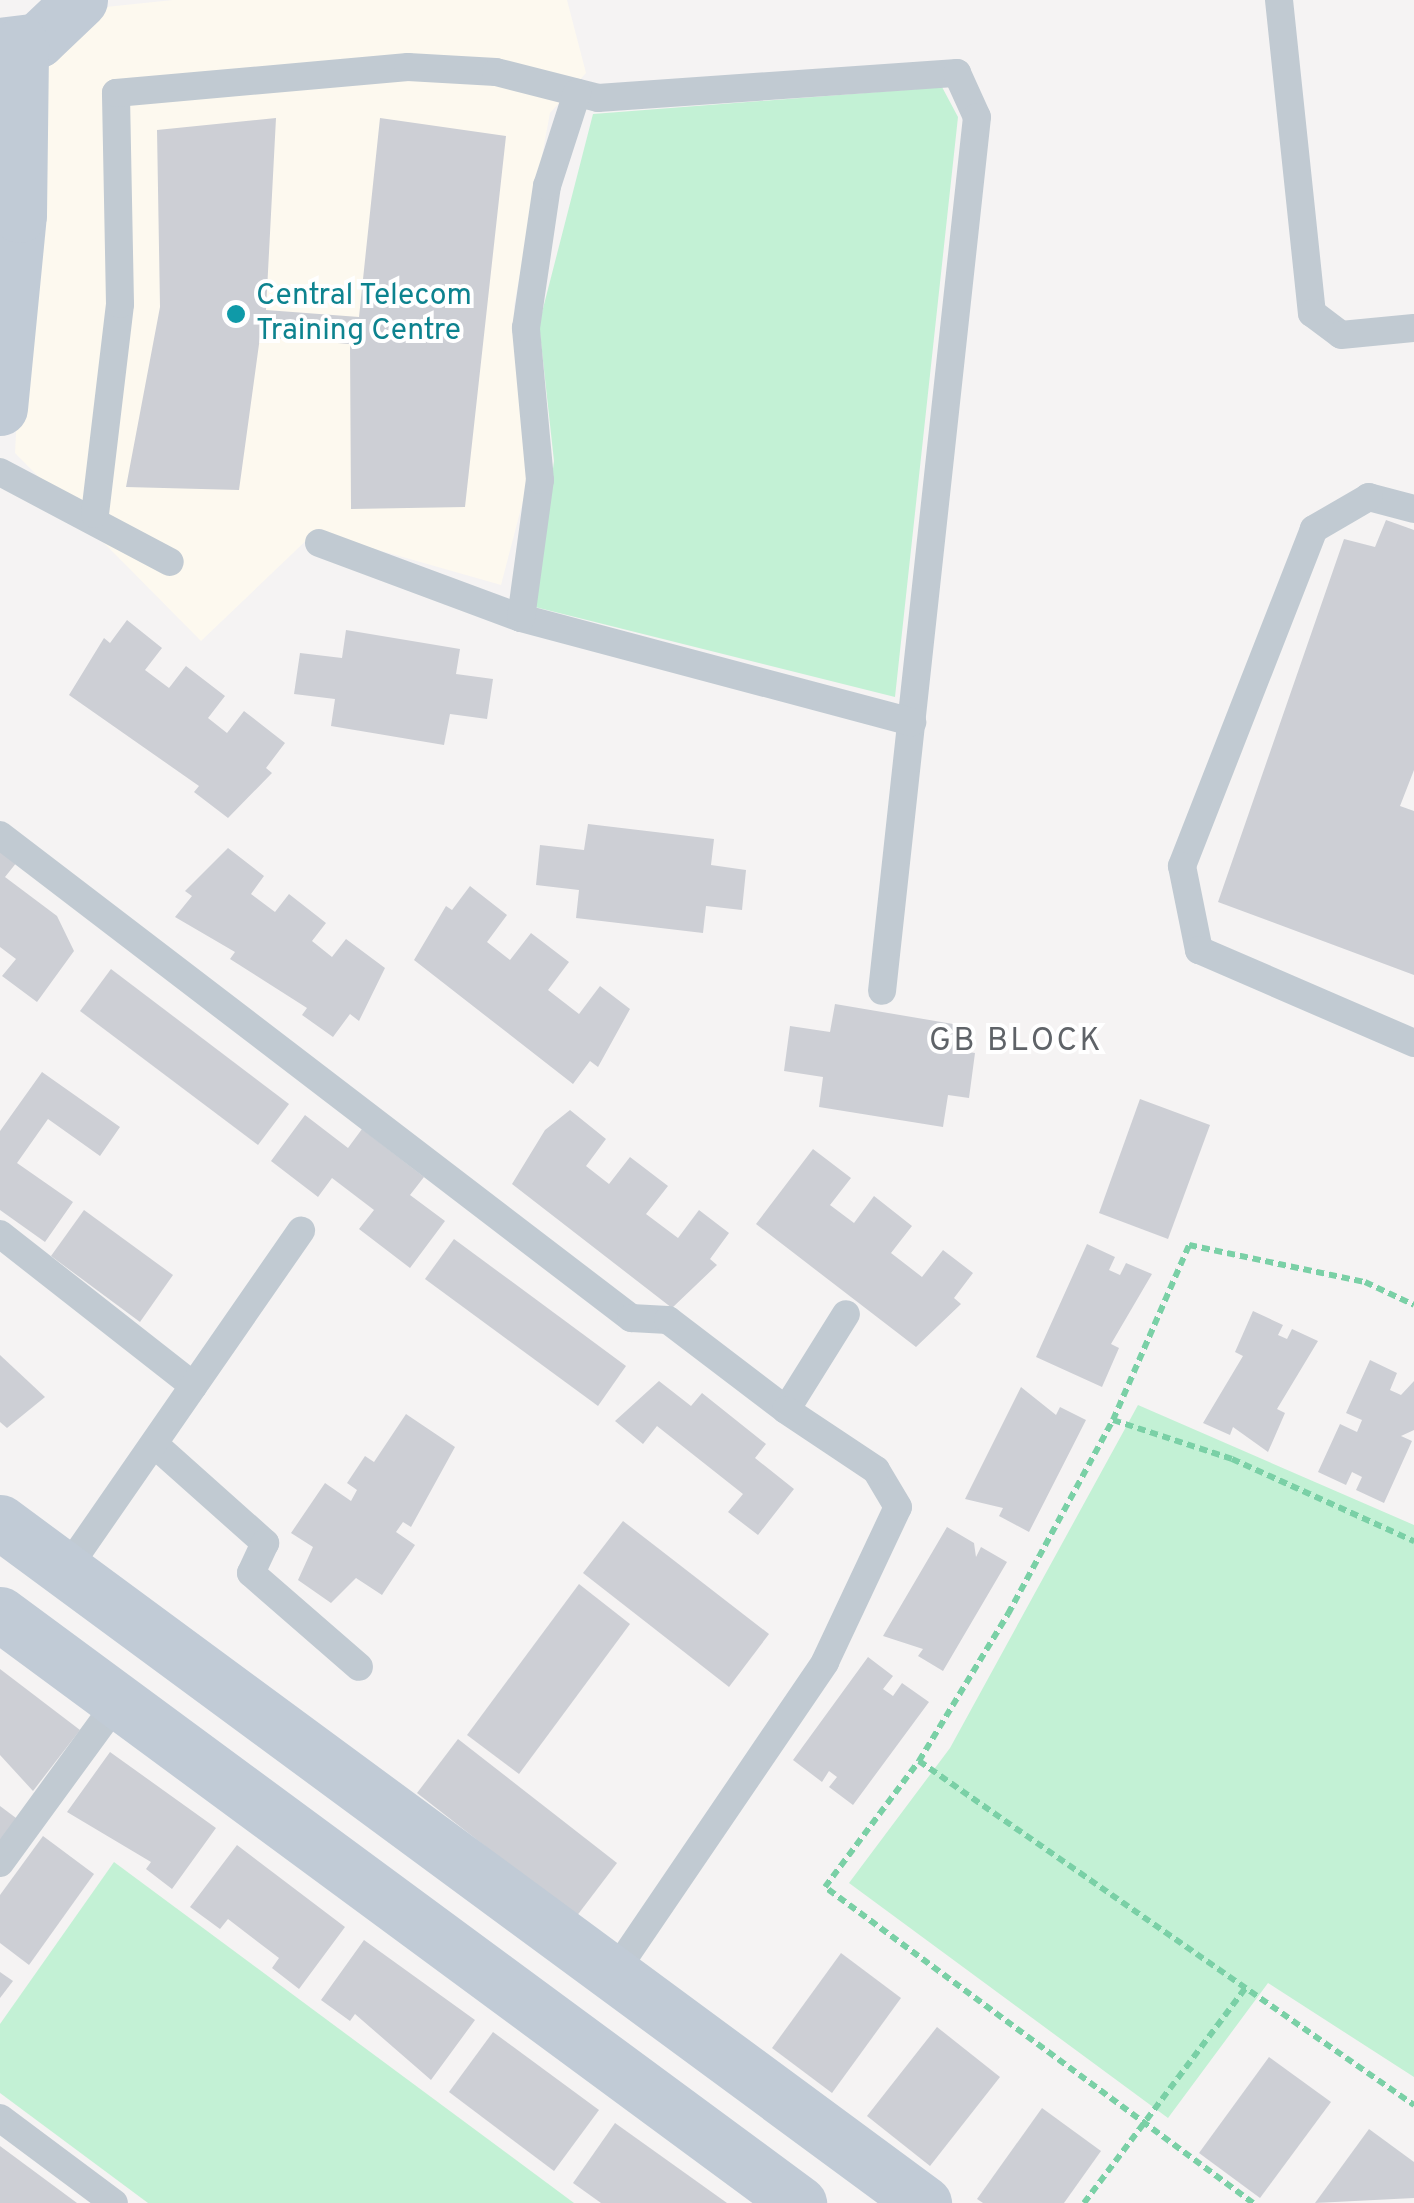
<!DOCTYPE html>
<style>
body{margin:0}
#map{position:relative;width:1414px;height:2203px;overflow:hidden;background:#f5f3f3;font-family:Overpass,sans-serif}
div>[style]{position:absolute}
.commercial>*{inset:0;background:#fdf9ef}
.green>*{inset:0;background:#c3f1d5}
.building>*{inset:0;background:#cdcfd5}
.path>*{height:6px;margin-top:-3px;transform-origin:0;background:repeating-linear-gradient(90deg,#7ad0a6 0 8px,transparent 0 13px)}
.lane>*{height:28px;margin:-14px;padding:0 14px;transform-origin:14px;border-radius:14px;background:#c1cad2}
.secondary>*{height:55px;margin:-27.5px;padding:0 27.5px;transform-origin:27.5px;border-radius:27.5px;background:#c1cbd6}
.dots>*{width:28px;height:28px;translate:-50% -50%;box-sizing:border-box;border:5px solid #fff;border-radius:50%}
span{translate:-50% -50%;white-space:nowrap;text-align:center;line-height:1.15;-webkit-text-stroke:8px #fff;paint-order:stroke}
.culture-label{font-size:30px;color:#0d838f}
.left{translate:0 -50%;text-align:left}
.neighbourhood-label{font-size:32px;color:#5f6368;letter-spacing:2.5px}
</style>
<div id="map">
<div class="commercial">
<div style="clip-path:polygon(173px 0,567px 0,586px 73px,550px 113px,514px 306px,531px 470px,501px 585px,315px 532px,201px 641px,15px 453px,35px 63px,96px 8px)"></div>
</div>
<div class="green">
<div style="clip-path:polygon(942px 87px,958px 117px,895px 697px,535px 607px,554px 461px,539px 324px,593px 114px)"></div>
<div style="clip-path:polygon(1138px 1405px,1414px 1525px,1414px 2077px,1268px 1983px,1168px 2118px,849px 1883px,950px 1748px)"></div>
<div style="clip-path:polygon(114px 1862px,574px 2203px,148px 2203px,0 2093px,0 2024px)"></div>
</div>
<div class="building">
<div style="clip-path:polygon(276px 118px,266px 310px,359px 317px,380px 118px,506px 136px,465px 507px,351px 509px,350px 344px,260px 337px,239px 490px,126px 487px,160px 307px,157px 130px)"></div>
<div style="clip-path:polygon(1386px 520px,1414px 530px,1414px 770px,1400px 806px,1414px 811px,1414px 975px,1218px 902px,1344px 539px,1375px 547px)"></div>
<div style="clip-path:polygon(127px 620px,162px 648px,145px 670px,169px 688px,186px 666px,225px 696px,208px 718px,227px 733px,244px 711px,285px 743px,266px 768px,272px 773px,228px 818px,194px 792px,199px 786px,69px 695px,104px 638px,110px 643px)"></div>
<div style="clip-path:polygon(346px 630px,460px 649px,456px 674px,493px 679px,487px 719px,450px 714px,444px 745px,331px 726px,335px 699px,294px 694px,300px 653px,342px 658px)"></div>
<div style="clip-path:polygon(588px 824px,714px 839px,711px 865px,746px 870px,742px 910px,706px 906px,703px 933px,576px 918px,579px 890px,536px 885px,540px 845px,584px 850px)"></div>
<div style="clip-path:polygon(228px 848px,264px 876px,251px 894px,275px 912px,289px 894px,326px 923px,312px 941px,332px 957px,346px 939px,385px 968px,359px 1021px,350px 1014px,333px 1037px,302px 1015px,307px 1008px,230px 959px,235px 952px,175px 917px,192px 896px,185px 891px)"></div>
<div style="clip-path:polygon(0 850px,17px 862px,5px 877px,57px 916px,74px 951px,37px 1002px,2px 976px,16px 959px,0 947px)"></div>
<div style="clip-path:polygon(470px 886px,507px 915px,487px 942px,510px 960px,531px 933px,569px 962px,548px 990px,579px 1014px,600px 986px,630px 1009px,598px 1067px,590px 1061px,573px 1084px,414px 960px,446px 906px,452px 910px)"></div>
<div style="clip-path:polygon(111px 969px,289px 1104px,258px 1145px,80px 1011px)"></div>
<div style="clip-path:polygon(835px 1004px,959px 1025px,955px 1050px,975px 1053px,969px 1098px,948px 1095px,943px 1127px,819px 1107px,823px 1077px,784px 1071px,790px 1026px,830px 1032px)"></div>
<div style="clip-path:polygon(42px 1072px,120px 1127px,100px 1156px,48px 1119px,17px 1163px,73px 1202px,45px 1242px,0 1210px,0 1131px)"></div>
<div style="clip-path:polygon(1140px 1099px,1210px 1125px,1168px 1239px,1099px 1213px)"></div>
<div style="clip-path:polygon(570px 1110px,606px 1139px,586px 1166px,609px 1184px,630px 1157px,668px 1186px,646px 1214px,678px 1238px,699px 1210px,729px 1233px,710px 1259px,717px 1265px,672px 1308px,512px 1184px,545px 1130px)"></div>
<div style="clip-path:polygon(305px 1115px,348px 1148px,362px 1129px,424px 1177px,410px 1195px,445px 1221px,410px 1268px,359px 1229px,374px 1210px,332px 1178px,318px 1197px,271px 1161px)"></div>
<div style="clip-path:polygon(813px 1149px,851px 1178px,830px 1205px,854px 1223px,874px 1196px,912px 1226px,891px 1253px,922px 1277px,943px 1250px,973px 1273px,954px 1298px,961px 1304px,916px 1347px,756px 1224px)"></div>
<div style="clip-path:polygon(84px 1210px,173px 1275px,140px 1322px,51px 1256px)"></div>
<div style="clip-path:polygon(454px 1239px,626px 1366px,598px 1406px,425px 1279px)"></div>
<div style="clip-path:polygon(1087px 1244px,1115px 1257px,1109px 1270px,1120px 1275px,1126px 1263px,1152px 1274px,1111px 1344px,1119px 1348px,1102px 1387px,1036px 1357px)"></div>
<div style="clip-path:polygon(1253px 1311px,1283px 1325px,1278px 1335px,1287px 1339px,1292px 1329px,1318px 1341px,1277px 1409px,1285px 1413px,1268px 1452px,1233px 1427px,1230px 1435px,1203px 1423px,1243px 1356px,1235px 1352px)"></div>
<div style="clip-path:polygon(0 1355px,45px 1397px,7px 1428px,0 1422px)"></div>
<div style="clip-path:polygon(1370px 1360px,1397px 1373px,1390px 1390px,1401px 1395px,1414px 1381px,1414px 1430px,1401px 1436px,1412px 1441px,1384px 1503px,1356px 1490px,1362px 1477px,1352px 1472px,1346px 1485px,1318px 1472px,1340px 1424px,1357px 1432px,1362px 1420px,1346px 1413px)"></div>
<div style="clip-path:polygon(659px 1381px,691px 1406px,702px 1393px,766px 1444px,755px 1458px,794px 1489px,758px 1535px,728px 1512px,743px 1494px,657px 1426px,643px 1444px,615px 1421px)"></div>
<div style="clip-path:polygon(1021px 1387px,1056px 1415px,1060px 1407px,1086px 1420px,1029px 1532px,999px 1516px,1003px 1508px,965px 1499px)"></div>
<div style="clip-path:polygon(406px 1414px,455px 1447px,411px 1527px,403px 1522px,396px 1532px,415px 1545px,382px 1595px,356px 1578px,331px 1603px,298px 1580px,313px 1547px,291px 1533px,325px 1483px,351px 1501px,357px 1490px,347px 1483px,365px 1456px,374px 1462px)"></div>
<div style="clip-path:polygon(623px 1521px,769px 1634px,729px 1687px,583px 1573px)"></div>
<div style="clip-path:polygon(947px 1527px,974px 1543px,976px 1557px,981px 1547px,1007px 1562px,943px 1671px,918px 1656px,923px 1649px,883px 1636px)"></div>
<div style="clip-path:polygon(579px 1584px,630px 1624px,519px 1774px,467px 1735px)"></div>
<div style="clip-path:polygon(868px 1657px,893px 1676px,883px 1689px,893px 1696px,902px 1683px,929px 1702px,853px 1805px,829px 1787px,837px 1777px,829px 1771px,822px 1782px,793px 1760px)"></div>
<div style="clip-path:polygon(0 1669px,80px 1730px,33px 1791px,0 1755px)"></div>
<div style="clip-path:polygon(458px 1739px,617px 1863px,576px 1917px,417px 1793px)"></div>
<div style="clip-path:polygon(110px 1752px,216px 1828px,172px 1889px,146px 1869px,151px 1862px,67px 1812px)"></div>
<div style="clip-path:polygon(0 1806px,20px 1821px,0 1848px)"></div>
<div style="clip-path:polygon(43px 1836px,94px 1874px,29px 1965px,0 1943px,0 1895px)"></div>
<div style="clip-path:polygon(237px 1845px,345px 1927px,299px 1989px,272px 1968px,279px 1958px,228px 1919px,220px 1929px,190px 1907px)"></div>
<div style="clip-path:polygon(364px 1940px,475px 2020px,431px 2080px,355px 2014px,350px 2021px,321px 2000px)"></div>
<div style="clip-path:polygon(841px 1953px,901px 1998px,832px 2093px,772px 2048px)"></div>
<div style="clip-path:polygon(0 1972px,13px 1981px,0 1998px)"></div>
<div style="clip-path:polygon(937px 2027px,1000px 2077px,930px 2166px,867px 2116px)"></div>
<div style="clip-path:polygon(493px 2032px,599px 2110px,554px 2171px,449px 2092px)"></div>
<div style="clip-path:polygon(1269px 2057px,1331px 2102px,1260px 2198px,1199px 2153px)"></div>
<div style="clip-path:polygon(1042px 2108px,1101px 2151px,1064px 2203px,983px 2203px,977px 2199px)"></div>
<div style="clip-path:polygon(615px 2123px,727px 2203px,601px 2203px,573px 2183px)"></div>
<div style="clip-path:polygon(1369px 2129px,1414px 2162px,1414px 2198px,1315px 2203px)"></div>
<div style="clip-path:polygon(0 2146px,77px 2203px,0 2203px)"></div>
</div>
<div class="path">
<div style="left:1113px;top:1420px;width:125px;rotate:18.1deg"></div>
<div style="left:1232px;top:1459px;width:200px;rotate:24.3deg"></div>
<div style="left:919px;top:1761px;width:603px;rotate:34.8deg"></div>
<div style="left:1084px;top:2203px;width:270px;rotate:-53.1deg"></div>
<div style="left:1253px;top:2203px;width:532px;rotate:-143.56deg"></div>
<div style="left:825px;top:1887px;width:157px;rotate:-53.3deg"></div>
<div style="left:919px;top:1761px;width:172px;rotate:-58.8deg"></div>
<div style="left:1008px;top:1614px;width:221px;rotate:-61.6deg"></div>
<div style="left:1113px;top:1420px;width:191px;rotate:-66.5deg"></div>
<div style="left:1189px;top:1245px;width:180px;rotate:11.9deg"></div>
<div style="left:1365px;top:1282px;width:54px;rotate:25.1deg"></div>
</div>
<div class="lane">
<div style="left:1279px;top:0;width:315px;rotate:84deg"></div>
<div style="left:1312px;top:313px;width:36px;rotate:37deg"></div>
<div style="left:1341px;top:335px;width:73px;rotate:-5.5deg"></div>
<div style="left:0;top:472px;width:192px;rotate:27.9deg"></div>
<div style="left:1414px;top:509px;width:47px;rotate:-165.1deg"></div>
<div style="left:1369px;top:497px;width:64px;rotate:149.8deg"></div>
<div style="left:1314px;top:529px;width:362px;rotate:111.4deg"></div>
<div style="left:1182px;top:866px;width:86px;rotate:78.6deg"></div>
<div style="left:1199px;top:950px;width:234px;rotate:23.4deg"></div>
<div style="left:95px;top:514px;width:211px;rotate:-83.2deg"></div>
<div style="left:120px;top:304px;width:211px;rotate:-91.1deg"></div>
<div style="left:116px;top:93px;width:293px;rotate:-5.1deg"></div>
<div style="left:408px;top:67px;width:88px;rotate:3.3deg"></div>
<div style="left:496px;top:72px;width:105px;rotate:14.3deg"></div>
<div style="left:598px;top:98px;width:360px;rotate:-4deg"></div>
<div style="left:957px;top:73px;width:48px;rotate:65.6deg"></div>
<div style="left:977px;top:117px;width:879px;rotate:96.2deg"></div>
<div style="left:319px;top:543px;width:215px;rotate:20.4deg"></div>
<div style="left:521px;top:618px;width:405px;rotate:14.9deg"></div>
<div style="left:521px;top:618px;width:139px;rotate:-82.2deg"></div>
<div style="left:540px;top:480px;width:153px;rotate:-95.3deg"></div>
<div style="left:526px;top:328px;width:144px;rotate:-81.6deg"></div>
<div style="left:547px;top:186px;width:98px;rotate:-72.1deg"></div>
<div style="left:0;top:835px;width:795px;rotate:37.43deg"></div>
<div style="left:631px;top:1318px;width:37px;rotate:3deg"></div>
<div style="left:668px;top:1320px;width:148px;rotate:37.3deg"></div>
<div style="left:786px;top:1410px;width:113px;rotate:-58deg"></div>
<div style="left:0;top:1234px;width:246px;rotate:38.1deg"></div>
<div style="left:154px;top:1444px;width:149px;rotate:41.7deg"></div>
<div style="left:265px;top:1543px;width:33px;rotate:115deg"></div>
<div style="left:251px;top:1573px;width:143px;rotate:41deg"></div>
<div style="left:66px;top:1570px;width:413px;rotate:-55.3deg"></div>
<div style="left:0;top:1863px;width:200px;rotate:-53.9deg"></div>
<div style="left:614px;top:1973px;width:376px;rotate:-55.8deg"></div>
<div style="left:825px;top:1662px;width:171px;rotate:-64.8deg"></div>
<div style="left:898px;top:1507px;width:43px;rotate:-120.7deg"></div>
<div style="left:876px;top:1470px;width:108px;rotate:-146.3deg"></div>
<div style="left:0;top:2118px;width:142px;rotate:36.7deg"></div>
</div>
<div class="secondary">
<div style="left:0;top:45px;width:38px;rotate:-7deg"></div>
<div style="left:38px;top:40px;width:58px;rotate:-43.6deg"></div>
<div style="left:0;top:408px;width:194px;rotate:-84.4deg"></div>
<div style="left:19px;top:215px;width:171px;rotate:-89.3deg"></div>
<div style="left:0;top:1522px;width:1148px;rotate:36.39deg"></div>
<div style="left:0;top:1614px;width:993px;rotate:36.4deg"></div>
</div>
<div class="dots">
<div style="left:236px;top:314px;background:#0f9aa8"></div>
</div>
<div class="culture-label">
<span class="left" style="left:256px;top:314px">Central Telecom<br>Training Centre</span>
</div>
<div class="neighbourhood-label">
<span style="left:1016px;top:1042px">GB BLOCK</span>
</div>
</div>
